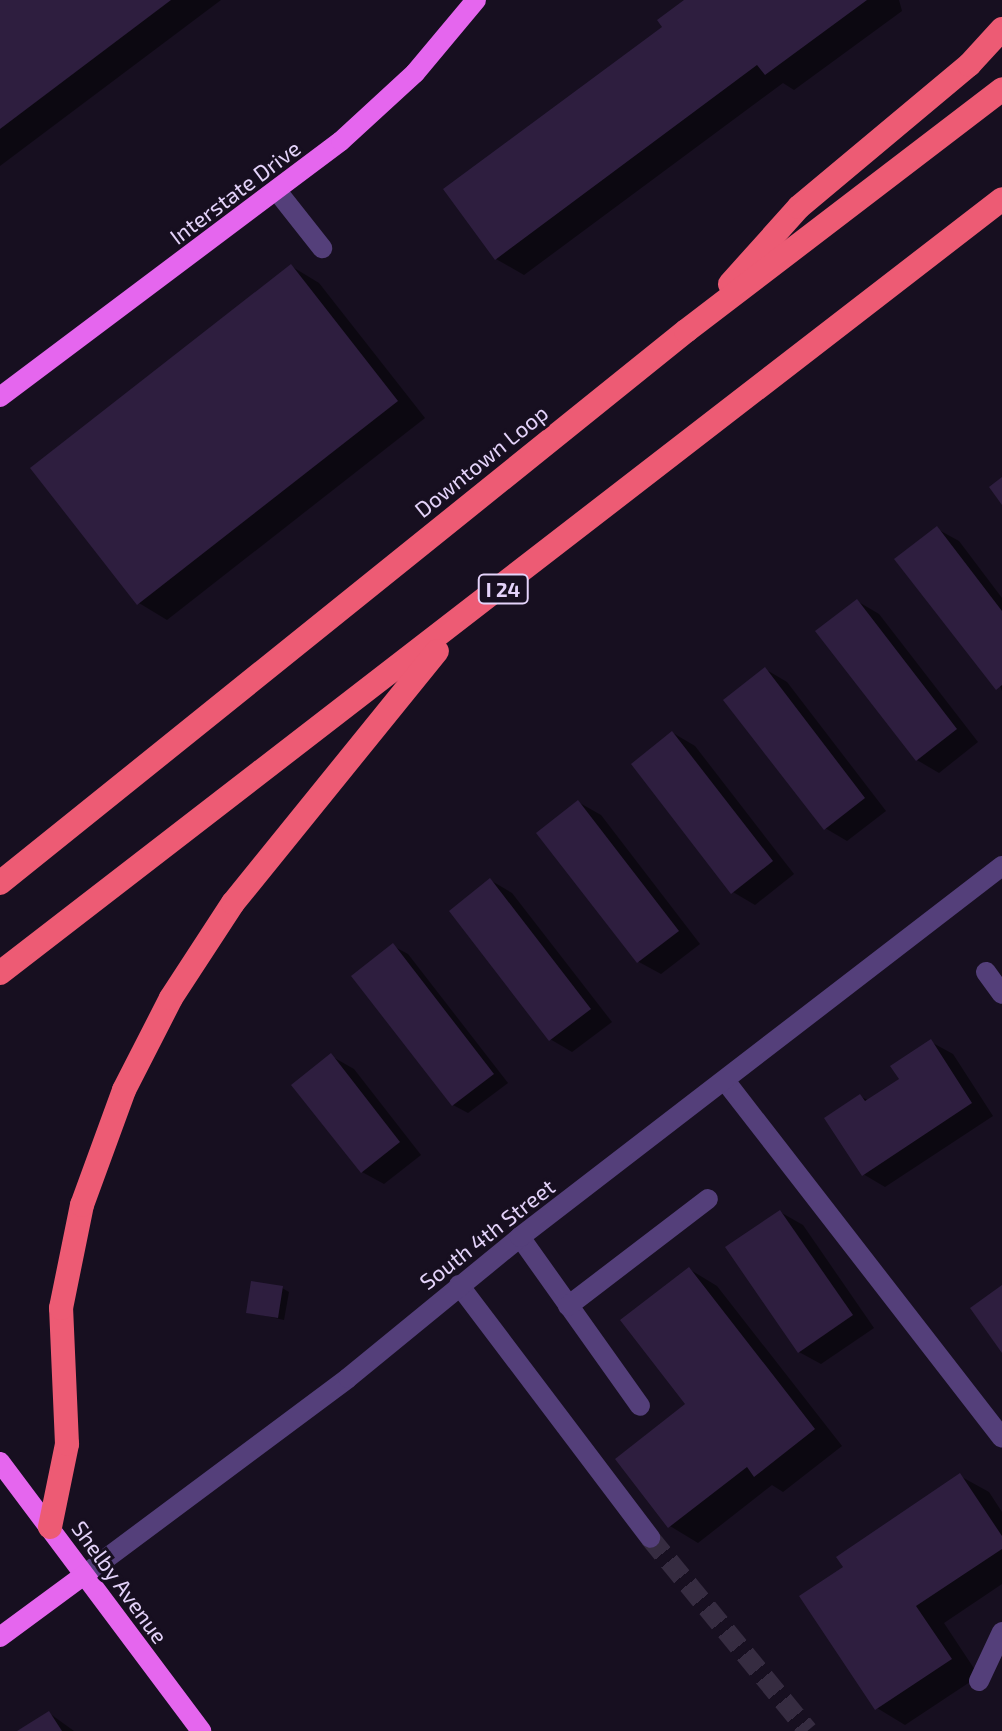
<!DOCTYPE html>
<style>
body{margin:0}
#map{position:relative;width:1002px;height:1731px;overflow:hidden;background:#170f20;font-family:"Exo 2",sans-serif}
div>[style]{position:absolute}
.shadow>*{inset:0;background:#0007}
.building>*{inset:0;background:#2e1e3f}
.minor-tunnel>*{height:20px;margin-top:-10px;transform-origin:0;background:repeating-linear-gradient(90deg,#362c41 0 20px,transparent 0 30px)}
.minor>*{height:20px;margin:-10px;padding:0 10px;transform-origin:10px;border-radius:10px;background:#543f7a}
.major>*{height:20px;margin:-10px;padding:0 10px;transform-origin:10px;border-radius:10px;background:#e566ee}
.highway>*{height:24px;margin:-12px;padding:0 12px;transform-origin:12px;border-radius:12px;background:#ed5b74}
span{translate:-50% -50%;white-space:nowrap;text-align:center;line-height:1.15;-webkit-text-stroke:6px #170f20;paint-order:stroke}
.shield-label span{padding:2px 6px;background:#170f20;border:2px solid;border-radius:6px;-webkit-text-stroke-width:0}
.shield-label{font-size:20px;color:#e4d3fa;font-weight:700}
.street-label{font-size:22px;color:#e4d3fa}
</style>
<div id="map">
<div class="shadow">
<div style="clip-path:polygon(0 0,221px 0,0 166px)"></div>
<div style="clip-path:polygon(687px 0,899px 0,902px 11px,794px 90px,783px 83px,524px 275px,496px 259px)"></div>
<div style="clip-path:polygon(291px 266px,319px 283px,425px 418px,167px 620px,139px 603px)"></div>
<div style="clip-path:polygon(937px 529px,959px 541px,1002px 598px,1002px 691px)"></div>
<div style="clip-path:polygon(857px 601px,879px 614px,978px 742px,939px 773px,917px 760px)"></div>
<div style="clip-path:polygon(765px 669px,787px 682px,886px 811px,847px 841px,825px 828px)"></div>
<div style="clip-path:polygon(673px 733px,695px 746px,794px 874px,755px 905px,733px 892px)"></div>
<div style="clip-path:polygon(578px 802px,601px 815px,700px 944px,661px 974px,639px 962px)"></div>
<div style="clip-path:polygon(490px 880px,512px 893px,612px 1022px,572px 1052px,550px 1039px)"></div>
<div style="clip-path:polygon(393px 946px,408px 954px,508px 1083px,468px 1113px,453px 1105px)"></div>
<div style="clip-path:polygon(931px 1042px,953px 1054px,993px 1116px,885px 1187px,863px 1174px,860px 1096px,869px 1101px,901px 1080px)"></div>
<div style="clip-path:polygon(331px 1056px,354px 1069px,421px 1155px,384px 1184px,362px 1172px)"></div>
<div style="clip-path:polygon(780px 1212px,803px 1225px,874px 1328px,821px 1364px,799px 1352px)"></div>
<div style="clip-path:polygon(689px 1269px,717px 1286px,842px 1446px,783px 1492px,772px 1485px,698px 1543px,670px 1526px,688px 1405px)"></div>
<div style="clip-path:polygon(282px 1288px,289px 1292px,284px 1320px,248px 1312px)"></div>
<div style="clip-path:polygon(960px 1476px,989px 1492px,1002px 1512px,1002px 1584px,944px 1623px,979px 1676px,905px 1725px,877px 1708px,846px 1568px)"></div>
<div style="clip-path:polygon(49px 1713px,74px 1731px,21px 1731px)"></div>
</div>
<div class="building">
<div style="clip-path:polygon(0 0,171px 0,0 129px)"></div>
<div style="clip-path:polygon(684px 0,867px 0,765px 75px,757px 65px,495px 260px,443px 189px,662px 27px,657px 20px)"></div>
<div style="clip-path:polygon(291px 264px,398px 401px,137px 605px,30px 468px)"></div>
<div style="clip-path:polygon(1002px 477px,1002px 505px,989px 487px)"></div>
<div style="clip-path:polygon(937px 526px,1002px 611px,1002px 685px,996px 690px,894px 559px)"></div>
<div style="clip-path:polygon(857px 599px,957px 729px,916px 761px,815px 631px)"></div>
<div style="clip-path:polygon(765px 667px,865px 798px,824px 830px,723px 700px)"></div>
<div style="clip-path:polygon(672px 731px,773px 861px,731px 894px,631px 764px)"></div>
<div style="clip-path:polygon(578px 800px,679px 931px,637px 963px,536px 833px)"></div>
<div style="clip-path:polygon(490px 878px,591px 1009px,549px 1041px,449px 911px)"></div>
<div style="clip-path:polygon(393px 943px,494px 1074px,452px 1106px,351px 976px)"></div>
<div style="clip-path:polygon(931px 1039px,972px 1103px,862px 1176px,824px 1118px,860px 1094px,865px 1101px,899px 1079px,890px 1066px)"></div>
<div style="clip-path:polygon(331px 1053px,400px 1142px,361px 1173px,291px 1085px)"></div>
<div style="clip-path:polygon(780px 1210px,853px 1315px,798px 1353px,725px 1247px)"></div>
<div style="clip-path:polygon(689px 1267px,815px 1429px,754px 1477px,747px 1467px,668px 1528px,615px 1459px,685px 1404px,620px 1320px)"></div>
<div style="clip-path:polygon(251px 1281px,283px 1286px,278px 1318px,246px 1313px)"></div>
<div style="clip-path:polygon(1002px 1285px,1002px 1353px,970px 1308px)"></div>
<div style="clip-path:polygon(960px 1473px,1002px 1536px,1002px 1549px,916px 1606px,952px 1659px,875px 1710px,799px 1596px,843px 1567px,836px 1557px)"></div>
<div style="clip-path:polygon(49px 1711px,62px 1731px,17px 1731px)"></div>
</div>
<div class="minor-tunnel">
<div style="left:650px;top:1538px;width:249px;rotate:50.7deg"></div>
</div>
<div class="minor">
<div style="left:277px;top:191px;width:73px;rotate:51.7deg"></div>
<div style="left:986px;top:972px;width:27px;rotate:54deg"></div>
<div style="left:726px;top:1082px;width:450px;rotate:52.2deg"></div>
<div style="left:520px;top:1237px;width:207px;rotate:54.6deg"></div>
<div style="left:459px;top:1285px;width:317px;rotate:52.9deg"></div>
<div style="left:568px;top:1306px;width:176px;rotate:-37.4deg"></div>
<div style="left:84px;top:1575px;width:329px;rotate:-36.7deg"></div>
<div style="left:348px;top:1378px;width:222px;rotate:-39.3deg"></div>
<div style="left:520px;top:1237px;width:608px;rotate:-37.59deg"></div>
<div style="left:979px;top:1681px;width:54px;rotate:-64.9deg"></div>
</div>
<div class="major">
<div style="left:0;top:397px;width:426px;rotate:-36.9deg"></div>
<div style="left:341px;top:141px;width:100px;rotate:-42.6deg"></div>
<div style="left:415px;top:73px;width:95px;rotate:-50.1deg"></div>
<div style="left:0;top:1462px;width:336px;rotate:53.2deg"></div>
<div style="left:0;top:1637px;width:104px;rotate:-36.4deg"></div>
</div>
<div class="highway">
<div style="left:730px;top:284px;width:103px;rotate:-48.1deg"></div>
<div style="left:799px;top:207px;width:222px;rotate:-39.9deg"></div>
<div style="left:969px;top:65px;width:49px;rotate:-47.5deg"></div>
<div style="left:0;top:883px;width:881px;rotate:-38.82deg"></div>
<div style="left:686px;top:331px;width:398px;rotate:-37.4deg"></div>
<div style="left:0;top:973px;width:1266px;rotate:-37.68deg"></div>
<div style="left:50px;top:1527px;width:85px;rotate:-78.4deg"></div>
<div style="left:67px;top:1444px;width:136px;rotate:-92.5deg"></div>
<div style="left:61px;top:1308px;width:105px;rotate:-78.5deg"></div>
<div style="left:82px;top:1205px;width:122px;rotate:-69.9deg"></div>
<div style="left:124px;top:1090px;width:103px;rotate:-62.9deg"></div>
<div style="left:171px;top:998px;width:113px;rotate:-56.9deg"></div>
<div style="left:233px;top:903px;width:324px;rotate:-51deg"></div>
</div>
<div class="shield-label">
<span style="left:503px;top:589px">I 24</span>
</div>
<div class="street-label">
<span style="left:235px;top:192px;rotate:-37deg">Interstate Drive</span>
<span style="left:481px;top:461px;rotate:-39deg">Downtown Loop</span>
<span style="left:487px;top:1234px;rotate:-38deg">South 4th Street</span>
<span style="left:120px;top:1582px;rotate:54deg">Shelby Avenue</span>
</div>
</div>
